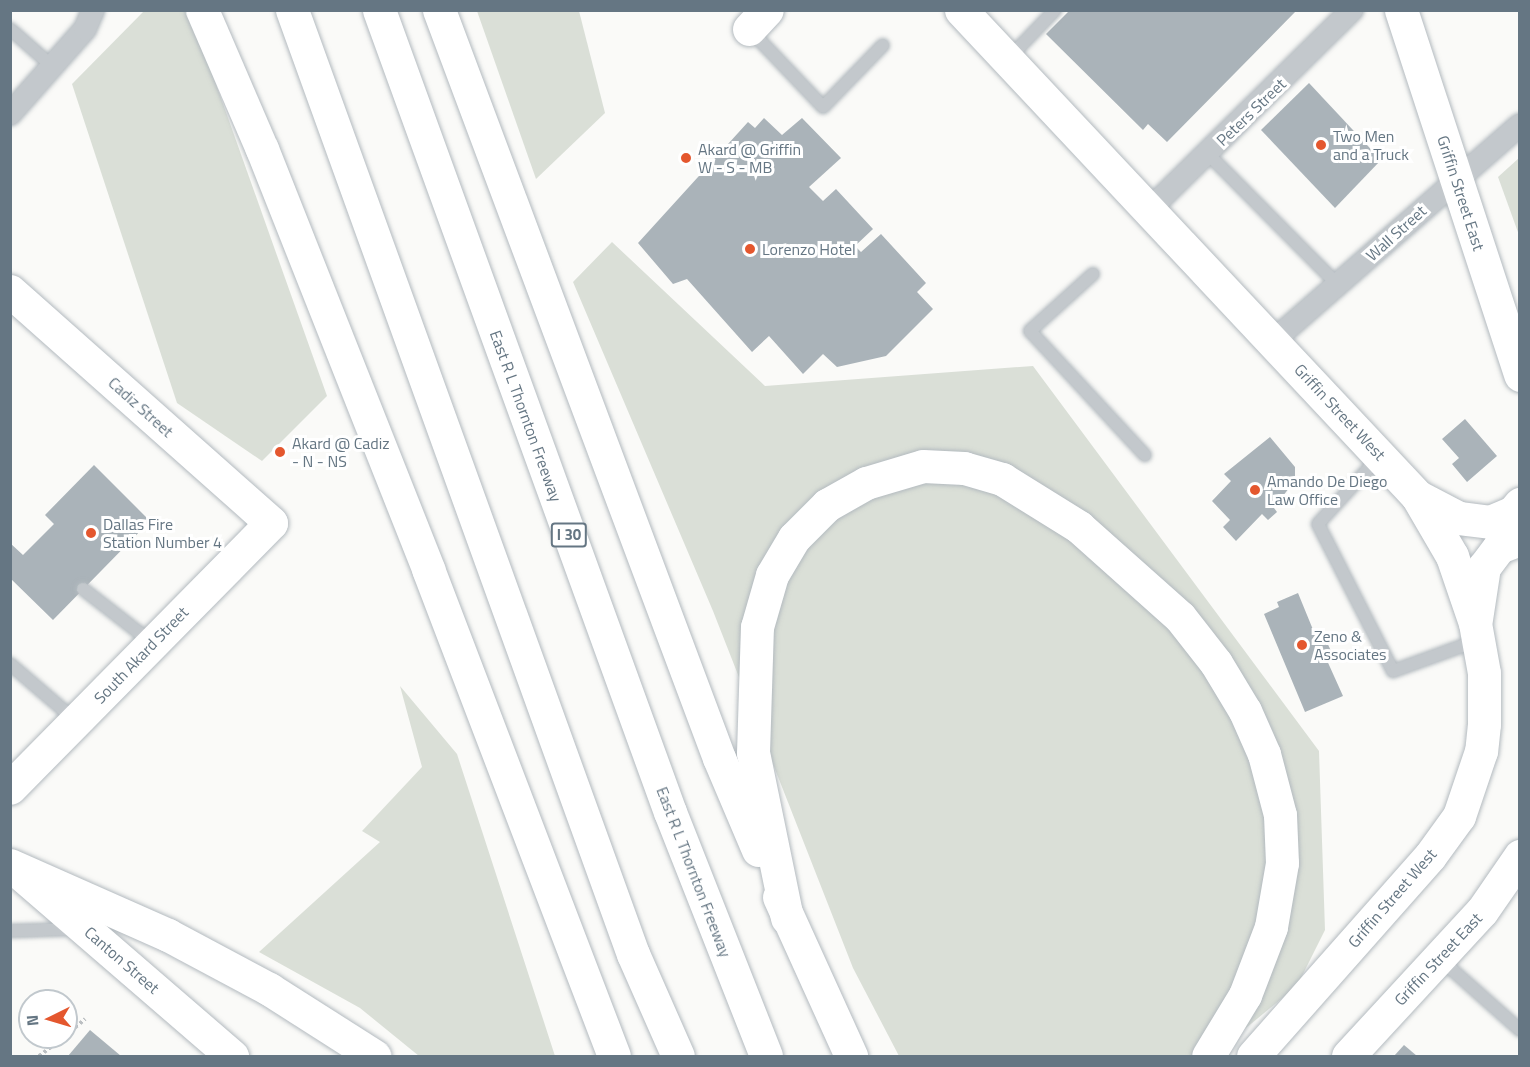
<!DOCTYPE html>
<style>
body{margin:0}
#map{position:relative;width:1530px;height:1067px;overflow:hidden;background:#fafaf8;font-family:"Titillium Web",sans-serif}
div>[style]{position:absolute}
.green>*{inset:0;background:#dadfd7}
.building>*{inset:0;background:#aab3b9}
.path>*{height:4px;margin-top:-2px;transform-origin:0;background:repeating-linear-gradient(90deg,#bbbfc2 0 3px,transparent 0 6px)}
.roads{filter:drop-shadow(0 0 2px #b3babf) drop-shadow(0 0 2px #b3babf)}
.service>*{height:12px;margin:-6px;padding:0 6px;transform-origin:6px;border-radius:6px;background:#c3c8cc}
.minor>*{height:22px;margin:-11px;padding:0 11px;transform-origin:11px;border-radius:11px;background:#c3c8cc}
.secondary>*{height:33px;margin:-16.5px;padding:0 16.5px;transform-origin:16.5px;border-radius:16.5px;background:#fff}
.motorway>*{height:33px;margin:-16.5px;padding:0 16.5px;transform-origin:16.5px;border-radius:16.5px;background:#fff}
.dots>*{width:16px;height:16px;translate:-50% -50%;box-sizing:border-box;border:3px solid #fff;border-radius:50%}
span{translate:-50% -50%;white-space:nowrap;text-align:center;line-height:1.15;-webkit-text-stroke:6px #fff;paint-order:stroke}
.shield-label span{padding:2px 4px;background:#fff;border:2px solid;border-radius:4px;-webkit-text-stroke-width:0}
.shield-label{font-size:15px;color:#657683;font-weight:700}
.street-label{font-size:16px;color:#657683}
.poi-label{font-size:16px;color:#657683}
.left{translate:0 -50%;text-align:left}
.frame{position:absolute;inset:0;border:12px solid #657683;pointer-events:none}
.north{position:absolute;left:18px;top:989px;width:60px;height:60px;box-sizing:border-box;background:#fff;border:2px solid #c1c8cd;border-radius:50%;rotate:265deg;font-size:16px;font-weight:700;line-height:24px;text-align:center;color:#657683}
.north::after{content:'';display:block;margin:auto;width:21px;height:27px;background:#e4572e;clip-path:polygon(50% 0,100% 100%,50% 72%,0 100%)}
</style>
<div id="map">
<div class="green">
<div style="clip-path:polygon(144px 11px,190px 11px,327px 396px,262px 461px,177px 403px,72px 84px)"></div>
<div style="clip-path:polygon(477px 11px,579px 11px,605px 113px,536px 179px)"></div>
<div style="clip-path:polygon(1519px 158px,1519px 235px,1498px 177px)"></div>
<div style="clip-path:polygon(612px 242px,765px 386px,1033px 366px,1319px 751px,1325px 930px,1297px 986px,1212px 1056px,899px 1056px,853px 968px,713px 611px,573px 282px)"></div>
<div style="clip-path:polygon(400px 686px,457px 754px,555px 1056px,419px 1056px,360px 1008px,259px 952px,380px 842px,362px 831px,422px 767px)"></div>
</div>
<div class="building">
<div style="clip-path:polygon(1070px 10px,1297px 10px,1167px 142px,1148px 124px,1143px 130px,1046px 34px)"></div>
<div style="clip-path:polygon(1309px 83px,1381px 160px,1335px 208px,1261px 130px)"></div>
<div style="clip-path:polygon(764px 118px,782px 135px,802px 118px,841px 158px,809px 187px,823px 201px,836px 189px,873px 229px,855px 246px,861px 252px,881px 234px,926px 283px,917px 292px,933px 309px,886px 356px,837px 367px,823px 354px,803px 374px,769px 336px,752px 352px,687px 279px,673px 284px,638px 243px,748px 122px,755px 128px)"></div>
<div style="clip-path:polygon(1465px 419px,1497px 456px,1467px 482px,1452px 464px,1459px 458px,1442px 439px)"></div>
<div style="clip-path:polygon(1270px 437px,1295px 467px,1295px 480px,1274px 508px,1277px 512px,1268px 520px,1262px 514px,1236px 541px,1223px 527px,1230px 520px,1212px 501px,1231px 481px,1224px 474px)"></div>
<div style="clip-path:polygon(94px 465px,150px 521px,53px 620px,10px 578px,10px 543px,23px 555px,54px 524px,45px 515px)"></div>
<div style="clip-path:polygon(1298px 593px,1316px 637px,1323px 634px,1332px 653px,1325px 656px,1343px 696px,1305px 712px,1264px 614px,1279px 607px,1277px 602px)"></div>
<div style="clip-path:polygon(90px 1030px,121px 1056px,68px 1056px)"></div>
<div style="clip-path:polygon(1404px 1045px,1417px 1056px,1394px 1056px)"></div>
</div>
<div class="path">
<div style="left:66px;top:1035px;width:25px;rotate:-40deg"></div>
<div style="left:39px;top:1056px;width:31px;rotate:-37deg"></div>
</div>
<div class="roads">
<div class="service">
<div style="left:10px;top:29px;width:56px;rotate:41.4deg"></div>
<div style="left:750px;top:30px;width:106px;rotate:46.5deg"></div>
<div style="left:823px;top:107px;width:86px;rotate:-45.9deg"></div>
<div style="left:1008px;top:59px;width:68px;rotate:-46.2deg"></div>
<div style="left:1208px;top:154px;width:185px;rotate:45.2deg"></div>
<div style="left:1093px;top:274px;width:85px;rotate:137.9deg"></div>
<div style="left:1030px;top:331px;width:169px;rotate:47.2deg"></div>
<div style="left:1378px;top:458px;width:89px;rotate:132.3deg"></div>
<div style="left:1318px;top:524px;width:165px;rotate:63deg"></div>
<div style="left:1393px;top:671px;width:88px;rotate:-19.9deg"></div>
<div style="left:83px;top:589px;width:86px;rotate:37.9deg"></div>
<div style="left:10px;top:664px;width:86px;rotate:40.7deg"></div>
<div style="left:10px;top:931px;width:65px;rotate:-1.8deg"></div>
<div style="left:1440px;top:959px;width:107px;rotate:41.6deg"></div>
</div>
<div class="minor">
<div style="left:10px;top:114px;width:113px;rotate:-48.6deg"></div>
<div style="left:85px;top:29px;width:21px;rotate:-67deg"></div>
<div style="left:1147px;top:212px;width:288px;rotate:-44.6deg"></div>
<div style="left:1273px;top:341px;width:328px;rotate:-41.2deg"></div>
</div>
<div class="secondary">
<div style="left:961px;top:10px;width:666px;rotate:46.82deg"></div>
<div style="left:1417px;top:496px;width:69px;rotate:59.7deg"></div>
<div style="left:1452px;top:556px;width:71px;rotate:71.1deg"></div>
<div style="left:1475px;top:623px;width:51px;rotate:79.8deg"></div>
<div style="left:1484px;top:673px;width:51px;rotate:90deg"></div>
<div style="left:1484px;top:724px;width:27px;rotate:96deg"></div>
<div style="left:1481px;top:751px;width:69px;rotate:108.7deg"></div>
<div style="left:1459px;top:816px;width:49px;rotate:125.9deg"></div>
<div style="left:1430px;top:856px;width:267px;rotate:131.5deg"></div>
<div style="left:1401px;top:10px;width:384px;rotate:71.9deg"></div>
<div style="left:749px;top:29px;width:26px;rotate:-47deg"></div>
<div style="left:10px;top:291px;width:349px;rotate:41.6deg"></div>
<div style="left:271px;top:523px;width:372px;rotate:134.6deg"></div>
<div style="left:1417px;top:496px;width:47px;rotate:27.6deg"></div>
<div style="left:1459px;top:518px;width:31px;rotate:7deg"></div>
<div style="left:1490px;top:522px;width:25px;rotate:-23deg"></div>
<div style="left:1513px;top:512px;width:11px;rotate:-49deg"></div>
<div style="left:1476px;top:619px;width:53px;rotate:-81.3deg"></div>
<div style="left:1484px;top:567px;width:25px;rotate:-53deg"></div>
<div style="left:1499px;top:547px;width:22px;rotate:-21deg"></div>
<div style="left:21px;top:874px;width:279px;rotate:40.8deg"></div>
<div style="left:1348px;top:1056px;width:197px;rotate:-47.3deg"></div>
<div style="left:1482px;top:911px;width:67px;rotate:-55.4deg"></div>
</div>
<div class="motorway">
<div style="left:202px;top:10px;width:151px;rotate:66.7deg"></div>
<div style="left:262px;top:149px;width:452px;rotate:68.4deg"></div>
<div style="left:428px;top:569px;width:521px;rotate:69.1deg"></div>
<div style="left:292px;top:10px;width:1004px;rotate:70.14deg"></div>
<div style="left:633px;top:954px;width:111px;rotate:66.2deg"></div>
<div style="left:379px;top:10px;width:853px;rotate:70.06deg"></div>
<div style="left:670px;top:812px;width:262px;rotate:68.5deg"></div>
<div style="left:439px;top:10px;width:799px;rotate:69.48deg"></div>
<div style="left:719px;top:758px;width:100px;rotate:67deg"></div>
<div style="left:10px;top:865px;width:173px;rotate:23.9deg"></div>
<div style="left:168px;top:935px;width:115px;rotate:28.1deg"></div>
<div style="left:269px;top:989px;width:125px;rotate:32.5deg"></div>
<div style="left:779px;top:897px;width:175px;rotate:65.6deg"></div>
<div style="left:787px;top:918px;width:168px;rotate:-101.6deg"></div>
<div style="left:753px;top:753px;width:126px;rotate:-88.2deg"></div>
<div style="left:757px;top:627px;width:54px;rotate:-73.9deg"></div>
<div style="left:772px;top:575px;width:43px;rotate:-59.3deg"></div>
<div style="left:794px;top:538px;width:47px;rotate:-45deg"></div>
<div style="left:827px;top:505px;width:45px;rotate:-29.4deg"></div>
<div style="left:866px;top:483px;width:59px;rotate:-16.6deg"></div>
<div style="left:923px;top:466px;width:41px;rotate:2.8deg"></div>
<div style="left:964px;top:468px;width:40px;rotate:16deg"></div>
<div style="left:1002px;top:479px;width:91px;rotate:31.9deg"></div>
<div style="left:1079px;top:527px;width:135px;rotate:41.7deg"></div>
<div style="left:1180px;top:617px;width:58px;rotate:52deg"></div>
<div style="left:1216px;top:663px;width:56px;rotate:58.9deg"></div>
<div style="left:1245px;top:711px;width:47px;rotate:66.2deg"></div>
<div style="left:1264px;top:754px;width:63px;rotate:75.3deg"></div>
<div style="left:1280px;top:815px;width:48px;rotate:87.6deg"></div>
<div style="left:1282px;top:863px;width:65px;rotate:99.8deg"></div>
<div style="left:1271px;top:927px;width:73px;rotate:110.9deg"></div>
<div style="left:1245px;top:995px;width:71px;rotate:121.2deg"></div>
</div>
</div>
<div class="dots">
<div style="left:1321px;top:145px;background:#e4572e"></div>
<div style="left:686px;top:158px;background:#e4572e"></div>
<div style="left:750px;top:249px;background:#e4572e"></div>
<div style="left:280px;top:452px;background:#e4572e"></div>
<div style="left:1255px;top:490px;background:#e4572e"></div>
<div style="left:91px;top:533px;background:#e4572e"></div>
<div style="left:1302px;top:645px;background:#e4572e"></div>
</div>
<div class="shield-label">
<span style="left:569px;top:535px">I 30</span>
</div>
<div class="street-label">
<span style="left:1251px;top:112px;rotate:-44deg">Peters Street</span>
<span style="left:1461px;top:193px;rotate:72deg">Griffin Street East</span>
<span style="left:1396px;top:233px;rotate:-42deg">Wall Street</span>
<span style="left:141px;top:407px;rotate:42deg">Cadiz Street</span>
<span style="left:1340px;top:412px;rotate:47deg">Griffin Street West</span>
<span style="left:526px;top:416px;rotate:70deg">East R L Thornton Freeway</span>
<span style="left:141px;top:655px;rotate:-46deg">South Akard Street</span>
<span style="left:694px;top:872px;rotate:69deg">East R L Thornton Freeway</span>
<span style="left:1392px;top:898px;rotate:-49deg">Griffin Street West</span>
<span style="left:1438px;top:959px;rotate:-47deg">Griffin Street East</span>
<span style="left:122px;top:960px;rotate:41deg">Canton Street</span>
</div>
<div class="poi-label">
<span class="left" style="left:1333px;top:145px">Two Men<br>and a Truck</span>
<span class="left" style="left:698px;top:158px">Akard @ Griffin<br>W - S - MB</span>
<span class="left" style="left:762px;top:249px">Lorenzo Hotel</span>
<span class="left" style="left:292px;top:452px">Akard @ Cadiz<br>- N - NS</span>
<span class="left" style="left:1267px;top:490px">Amando De Diego<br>Law Office</span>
<span class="left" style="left:103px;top:533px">Dallas Fire<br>Station Number 4</span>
<span class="left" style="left:1314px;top:645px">Zeno &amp;<br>Associates</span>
</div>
<div class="frame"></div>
<div class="north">N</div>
</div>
